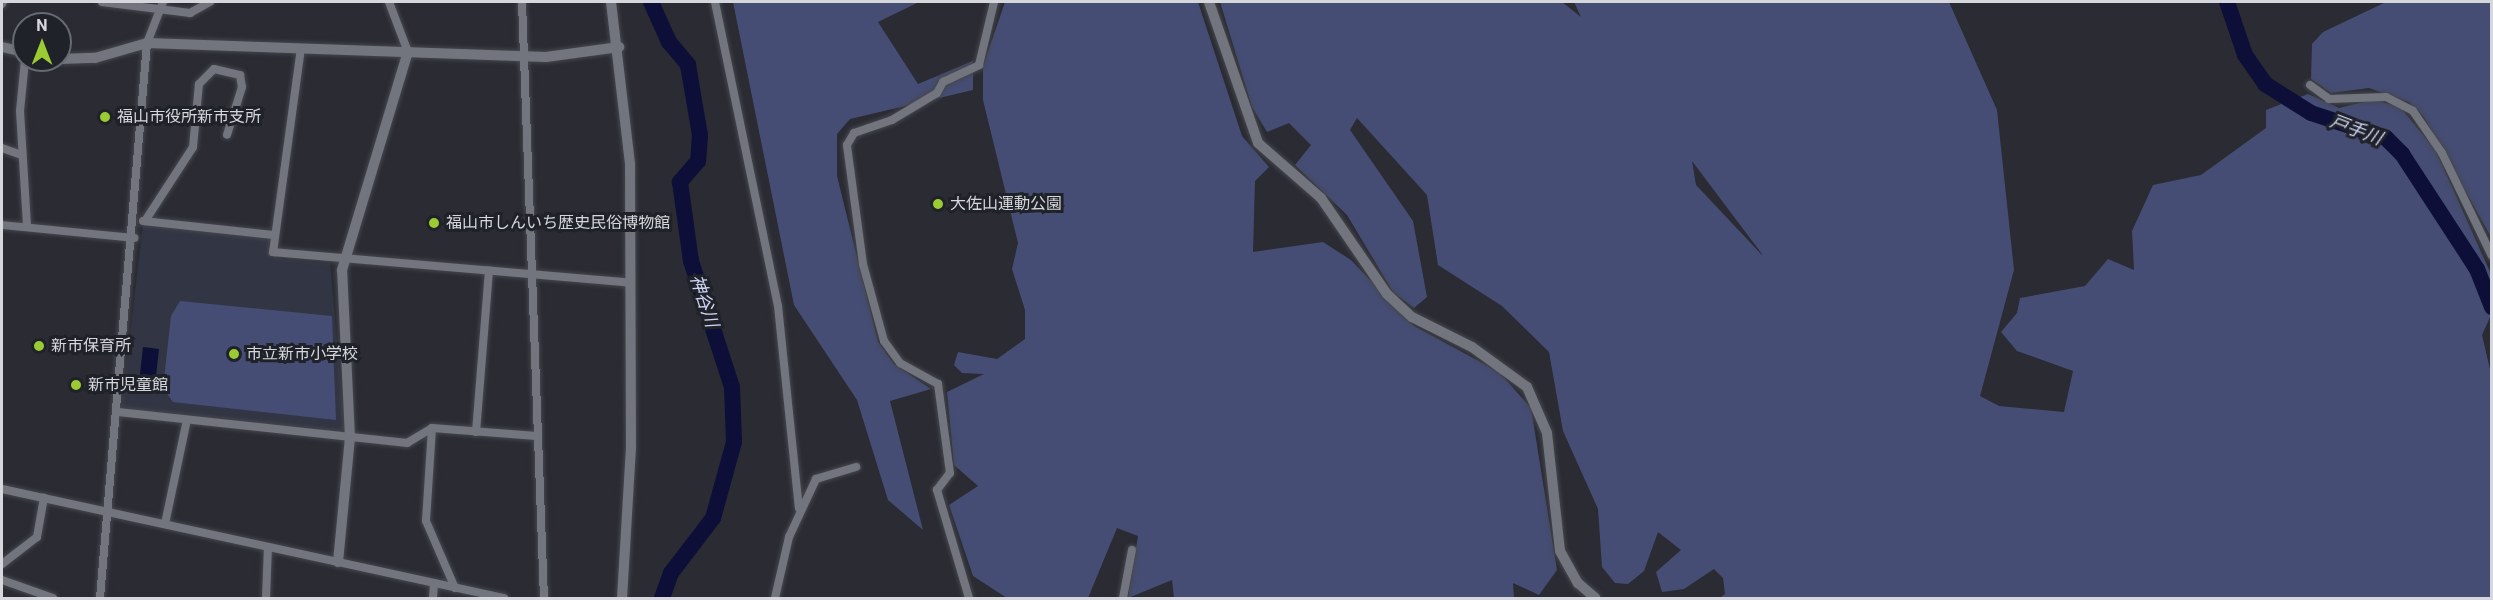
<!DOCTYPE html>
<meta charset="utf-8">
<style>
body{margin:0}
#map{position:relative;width:2493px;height:600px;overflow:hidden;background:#2a2b33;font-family:Roboto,"Noto Sans JP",sans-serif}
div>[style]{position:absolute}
.built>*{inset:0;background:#323543}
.green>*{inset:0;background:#464d74}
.water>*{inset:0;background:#0e0f38}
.river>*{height:16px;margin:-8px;padding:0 8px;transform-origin:8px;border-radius:8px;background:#0e0f38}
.roads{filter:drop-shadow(0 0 2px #45474d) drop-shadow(0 0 2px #45474d)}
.minor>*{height:8px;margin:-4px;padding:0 4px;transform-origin:4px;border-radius:4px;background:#73757e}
.tertiary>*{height:10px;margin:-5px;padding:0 5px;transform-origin:5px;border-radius:5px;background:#73757e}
.dots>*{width:16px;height:16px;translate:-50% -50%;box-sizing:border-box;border:3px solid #202229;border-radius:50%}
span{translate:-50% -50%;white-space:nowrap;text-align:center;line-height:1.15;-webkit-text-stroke:6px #202229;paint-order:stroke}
.poi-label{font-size:16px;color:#d5d7dc}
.left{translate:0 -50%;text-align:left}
.water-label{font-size:18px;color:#ced4f3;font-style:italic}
.frame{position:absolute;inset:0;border:3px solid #d5d7dc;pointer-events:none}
.north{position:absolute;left:12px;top:12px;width:60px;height:60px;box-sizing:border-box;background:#202229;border:2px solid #686a71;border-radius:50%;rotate:0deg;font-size:16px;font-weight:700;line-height:24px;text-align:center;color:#d5d7dc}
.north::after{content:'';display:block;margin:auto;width:21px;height:27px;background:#9bcb33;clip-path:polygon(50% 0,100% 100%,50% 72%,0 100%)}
</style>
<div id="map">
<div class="built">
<div style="clip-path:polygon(143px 224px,270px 238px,271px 258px,330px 264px,345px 428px,340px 433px,127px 411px,122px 405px)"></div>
</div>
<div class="green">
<div style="clip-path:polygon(733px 2px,919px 2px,878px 22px,918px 84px,973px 61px,973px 90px,850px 119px,837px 134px,837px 176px,878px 342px,894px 364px,931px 389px,890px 401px,923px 530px,888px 500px,857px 400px,794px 305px)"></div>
<div style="clip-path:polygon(1005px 2px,1198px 2px,1242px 136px,1269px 167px,1255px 181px,1253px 252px,1323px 242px,1351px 260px,1414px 326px,1499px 372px,1531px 408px,1557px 570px,1539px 595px,1513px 583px,1514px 598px,1174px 598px,1172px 580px,1128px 598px,1138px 536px,1117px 528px,1088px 598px,1007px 598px,973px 576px,949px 505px,978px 486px,954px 465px,947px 392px,984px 374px,962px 373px,954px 365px,958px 352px,997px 359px,1025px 339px,1025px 310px,1012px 269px,1018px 243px,983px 100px,983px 66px)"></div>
<div style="clip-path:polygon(evenodd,1220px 2px,1562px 2px,1581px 17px,1574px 2px,1949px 2px,1997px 110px,2014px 270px,1980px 396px,1999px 406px,2064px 412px,2073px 371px,2017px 351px,2001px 332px,2017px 313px,2020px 298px,2085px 286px,2108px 259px,2134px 270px,2132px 231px,2153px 185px,2201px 175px,2266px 128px,2266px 110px,2308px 94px,2339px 108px,2371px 100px,2399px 106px,2435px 149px,2491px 274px,2491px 315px,2482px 335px,2492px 378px,2491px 598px,1720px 598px,1725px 594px,1723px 578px,1714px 569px,1684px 589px,1662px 592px,1656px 572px,1681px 550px,1658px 532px,1644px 571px,1628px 584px,1615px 583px,1602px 567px,1598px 509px,1563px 431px,1549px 352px,1502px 306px,1438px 265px,1427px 195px,1357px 118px,1350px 130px,1413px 221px,1427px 297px,1414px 308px,1393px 292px,1347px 215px,1295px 165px,1311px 145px,1289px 123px,1267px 132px,1252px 107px,1220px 2px,1692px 161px,1762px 254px,1762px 255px,1696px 185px,1692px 161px)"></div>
<div style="clip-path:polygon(2386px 2px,2491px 2px,2491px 237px,2424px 117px,2409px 102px,2369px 88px,2331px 93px,2311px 79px,2312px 44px,2323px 32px)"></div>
<div style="clip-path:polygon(180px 301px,332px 316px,336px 420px,173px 402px,163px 388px,171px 316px)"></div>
</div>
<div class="water">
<div style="clip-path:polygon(143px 347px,159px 349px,155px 385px,139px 383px)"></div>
</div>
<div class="river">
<div style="left:651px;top:2px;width:44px;rotate:65.8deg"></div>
<div style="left:669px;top:42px;width:30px;rotate:50deg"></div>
<div style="left:688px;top:65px;width:71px;rotate:80.3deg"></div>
<div style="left:700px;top:135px;width:26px;rotate:94deg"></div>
<div style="left:698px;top:161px;width:28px;rotate:131deg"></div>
<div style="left:680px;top:182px;width:80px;rotate:82.1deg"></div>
<div style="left:691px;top:261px;width:133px;rotate:72deg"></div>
<div style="left:732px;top:387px;width:55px;rotate:87.9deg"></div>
<div style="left:734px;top:442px;width:79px;rotate:105.4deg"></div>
<div style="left:713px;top:518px;width:69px;rotate:127.4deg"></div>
<div style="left:671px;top:573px;width:27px;rotate:110deg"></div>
<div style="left:2227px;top:2px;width:56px;rotate:71.2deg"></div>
<div style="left:2245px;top:55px;width:35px;rotate:55deg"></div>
<div style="left:2265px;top:84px;width:54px;rotate:32.2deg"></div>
<div style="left:2311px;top:113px;width:79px;rotate:18.4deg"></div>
<div style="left:2386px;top:138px;width:23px;rotate:45deg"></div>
<div style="left:2402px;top:154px;width:137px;rotate:56.9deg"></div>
<div style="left:2477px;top:269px;width:41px;rotate:68.5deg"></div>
</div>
<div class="roads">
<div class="minor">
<div style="left:102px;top:2px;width:89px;rotate:7.1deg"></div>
<div style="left:190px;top:13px;width:23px;rotate:-29deg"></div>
<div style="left:389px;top:2px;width:53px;rotate:69.2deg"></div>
<div style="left:522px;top:2px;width:596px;rotate:87.89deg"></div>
<div style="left:715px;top:2px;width:310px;rotate:78.3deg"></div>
<div style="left:778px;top:306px;width:203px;rotate:84.1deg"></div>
<div style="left:2px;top:4px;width:2px;rotate:-63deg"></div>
<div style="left:301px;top:48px;width:206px;rotate:97.8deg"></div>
<div style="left:273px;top:252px;width:359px;rotate:4.9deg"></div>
<div style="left:25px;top:60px;width:51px;rotate:95.6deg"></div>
<div style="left:20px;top:111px;width:116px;rotate:86.5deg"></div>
<div style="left:2310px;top:85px;width:24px;rotate:36deg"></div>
<div style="left:2329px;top:99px;width:57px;rotate:-2deg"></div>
<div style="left:2386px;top:97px;width:30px;rotate:27deg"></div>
<div style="left:2413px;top:111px;width:51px;rotate:55.4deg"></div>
<div style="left:2442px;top:153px;width:114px;rotate:64.1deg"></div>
<div style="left:2px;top:148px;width:20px;rotate:20deg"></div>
<div style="left:143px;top:221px;width:131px;rotate:6.1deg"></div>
<div style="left:145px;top:221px;width:88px;rotate:-57deg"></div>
<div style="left:193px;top:147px;width:63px;rotate:-84.6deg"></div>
<div style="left:199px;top:84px;width:21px;rotate:-45deg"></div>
<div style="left:214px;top:69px;width:27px;rotate:13deg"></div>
<div style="left:240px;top:75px;width:12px;rotate:81deg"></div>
<div style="left:242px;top:87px;width:50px;rotate:107.4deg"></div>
<div style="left:2px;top:225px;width:133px;rotate:5.6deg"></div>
<div style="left:118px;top:412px;width:291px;rotate:6.1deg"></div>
<div style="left:407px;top:443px;width:29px;rotate:-31deg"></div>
<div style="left:432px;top:428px;width:105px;rotate:4.4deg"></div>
<div style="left:432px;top:428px;width:93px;rotate:93.7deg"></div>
<div style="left:426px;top:521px;width:73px;rotate:66.6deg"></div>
<div style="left:476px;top:432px;width:162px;rotate:-85.4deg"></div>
<div style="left:2px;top:489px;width:514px;rotate:12.25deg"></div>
<div style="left:165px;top:524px;width:106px;rotate:-78.1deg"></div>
<div style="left:2px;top:564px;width:44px;rotate:-37.6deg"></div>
<div style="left:37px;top:537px;width:40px;rotate:-80deg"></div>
<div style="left:2px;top:580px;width:54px;rotate:19.4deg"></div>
<div style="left:100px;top:598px;width:557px;rotate:-85.16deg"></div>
<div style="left:147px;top:43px;width:44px;rotate:-68.7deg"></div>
<div style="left:266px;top:598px;width:51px;rotate:-87.8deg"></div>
<div style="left:433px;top:598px;width:15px;rotate:-86deg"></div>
<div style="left:775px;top:598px;width:63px;rotate:-77.1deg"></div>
<div style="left:789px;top:537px;width:64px;rotate:-65deg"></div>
<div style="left:816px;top:479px;width:42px;rotate:-16.7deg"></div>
<div style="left:969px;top:598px;width:113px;rotate:-106.5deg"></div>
<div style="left:937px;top:490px;width:21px;rotate:-53deg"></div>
<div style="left:950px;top:473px;width:90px;rotate:-97.7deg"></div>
<div style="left:938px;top:384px;width:43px;rotate:-151.1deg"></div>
<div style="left:900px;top:363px;width:27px;rotate:-126deg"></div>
<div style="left:884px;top:341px;width:80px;rotate:-105.3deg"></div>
<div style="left:863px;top:264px;width:120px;rotate:-97.7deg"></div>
<div style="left:847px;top:145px;width:14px;rotate:-60deg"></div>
<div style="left:854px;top:133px;width:40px;rotate:-18.9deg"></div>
<div style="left:892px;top:120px;width:52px;rotate:-31deg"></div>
<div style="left:937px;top:93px;width:13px;rotate:-61deg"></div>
<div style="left:943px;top:82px;width:40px;rotate:-25deg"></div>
<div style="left:979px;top:65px;width:65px;rotate:-76.6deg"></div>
<div style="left:1123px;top:598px;width:49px;rotate:-79.4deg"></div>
</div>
<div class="tertiary">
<div style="left:611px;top:2px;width:162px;rotate:83.3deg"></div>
<div style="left:630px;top:163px;width:284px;rotate:89.8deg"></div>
<div style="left:631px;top:447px;width:151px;rotate:93.4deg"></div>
<div style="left:1209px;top:2px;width:149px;rotate:70.8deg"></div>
<div style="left:1258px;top:143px;width:84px;rotate:41.1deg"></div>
<div style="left:1321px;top:198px;width:116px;rotate:55.5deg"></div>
<div style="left:1387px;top:294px;width:34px;rotate:43deg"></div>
<div style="left:1412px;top:317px;width:67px;rotate:26.6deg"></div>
<div style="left:1472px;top:347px;width:68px;rotate:36deg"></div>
<div style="left:1527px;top:387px;width:50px;rotate:66.5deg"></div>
<div style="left:1547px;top:433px;width:119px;rotate:83.7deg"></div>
<div style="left:1560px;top:551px;width:37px;rotate:61deg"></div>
<div style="left:1578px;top:583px;width:23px;rotate:41deg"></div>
<div style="left:2px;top:47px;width:23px;rotate:13deg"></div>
<div style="left:60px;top:59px;width:35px;rotate:-2deg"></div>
<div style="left:95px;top:58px;width:54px;rotate:-16.1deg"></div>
<div style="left:147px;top:43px;width:399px;rotate:2deg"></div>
<div style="left:546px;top:57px;width:74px;rotate:-7.8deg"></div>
<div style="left:338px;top:562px;width:125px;rotate:-84.5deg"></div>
<div style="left:350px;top:438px;width:168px;rotate:-92.7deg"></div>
<div style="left:342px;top:270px;width:228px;rotate:-73.2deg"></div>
</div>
</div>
<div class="dots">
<div style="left:105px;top:117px;background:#9bcb33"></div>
<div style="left:938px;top:204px;background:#9bcb33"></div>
<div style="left:434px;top:223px;background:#9bcb33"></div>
<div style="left:39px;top:346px;background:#9bcb33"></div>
<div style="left:234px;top:354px;background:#9bcb33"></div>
<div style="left:76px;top:385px;background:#9bcb33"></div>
</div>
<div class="poi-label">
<span class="left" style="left:117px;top:117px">福山市役所新市支所</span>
<span class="left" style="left:950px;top:204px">大佐山運動公園</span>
<span class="left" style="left:446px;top:223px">福山市しんいち歴史民俗博物館</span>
<span class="left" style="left:51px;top:346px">新市保育所</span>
<span class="left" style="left:246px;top:354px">市立新市小学校</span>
<span class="left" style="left:88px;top:385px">新市児童館</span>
</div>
<div class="water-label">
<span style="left:2356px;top:130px;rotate:21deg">戸手川</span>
<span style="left:704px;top:301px;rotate:72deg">神谷川</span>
</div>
<div class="frame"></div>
<div class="north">N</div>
</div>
